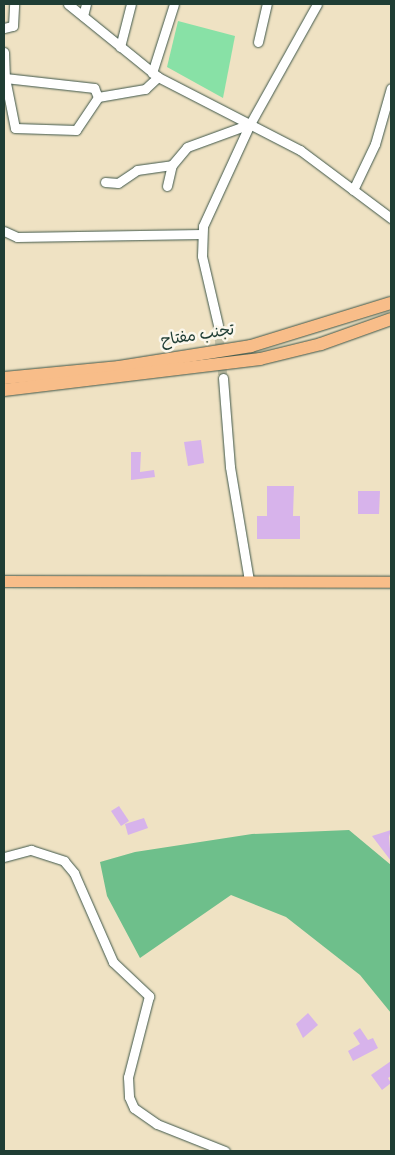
<!DOCTYPE html>
<meta charset="utf-8">
<style>
body{margin:0}
#map{position:relative;width:395px;height:1155px;overflow:hidden;background:#efe2c3;font-family:"Gochi Hand","Playpen Sans Arabic",sans-serif}
div>[style]{position:absolute}
.green>*{inset:0;background:#88e1a6}
.forest>*{inset:0;background:#6ebf8b}
.building>*{inset:0;background:#d7b3eb}
.minor-tunnel>*{height:9px;margin-top:-4.5px;transform-origin:0;background:repeating-linear-gradient(90deg,#c5c1a6 0 9px,transparent 0 13.5px)}
.roads{filter:drop-shadow(0 0 1px #3e5649) drop-shadow(0 0 1px #3e5649)}
.minor>*{height:9px;margin:-4.5px;padding:0 4.5px;transform-origin:4.5px;border-radius:4.5px;background:#fff}
.major>*{height:11px;margin:-5.5px;padding:0 5.5px;transform-origin:5.5px;border-radius:5.5px;background:#f8bd89}
.highway>*{height:12px;margin:-6px;padding:0 6px;transform-origin:6px;border-radius:6px;background:#f8bd89}
span{translate:-50% -50%;white-space:nowrap;text-align:center;line-height:1.15;-webkit-text-stroke:5px #fbf7ec;paint-order:stroke}
.street-label{font-size:16px;color:#1f3d34}
.frame{position:absolute;inset:0;border:5px solid #1f3d34;pointer-events:none}
</style>
<div id="map">
<div class="green">
<div style="clip-path:polygon(178px 21px,235px 36px,223px 98px,167px 67px)"></div>
</div>
<div class="forest">
<div style="clip-path:polygon(349px 830px,391px 865px,391px 1013px,360px 975px,286px 917px,231px 895px,140px 958px,107px 896px,100px 862px,135px 852px,252px 834px)"></div>
</div>
<div class="building">
<div style="clip-path:polygon(201px 440px,204px 463px,188px 466px,184px 442px)"></div>
<div style="clip-path:polygon(131px 452px,141px 452px,140px 472px,154px 470px,155px 477px,131px 480px)"></div>
<div style="clip-path:polygon(267px 486px,294px 486px,293px 516px,300px 516px,300px 539px,257px 539px,257px 516px,267px 516px)"></div>
<div style="clip-path:polygon(358px 491px,380px 491px,379px 514px,358px 514px)"></div>
<div style="clip-path:polygon(119px 806px,129px 821px,121px 826px,111px 811px)"></div>
<div style="clip-path:polygon(144px 818px,148px 828px,128px 835px,125px 824px)"></div>
<div style="clip-path:polygon(391px 830px,389px 837px,391px 861px,372px 836px)"></div>
<div style="clip-path:polygon(308px 1013px,318px 1025px,303px 1038px,296px 1024px)"></div>
<div style="clip-path:polygon(360px 1028px,368px 1040px,373px 1038px,378px 1048px,353px 1061px,348px 1051px,360px 1044px,353px 1033px)"></div>
<div style="clip-path:polygon(391px 1061px,391px 1076px,388px 1078px,391px 1083px,382px 1090px,371px 1075px)"></div>
</div>
<div class="minor-tunnel">
<div style="left:218px;top:325px;width:53px;rotate:84.6deg"></div>
</div>
<div class="roads">
<div class="minor">
<div style="left:68px;top:4px;width:116px;rotate:39deg"></div>
<div style="left:158px;top:77px;width:160px;rotate:27.2deg"></div>
<div style="left:300px;top:150px;width:114px;rotate:36.8deg"></div>
<div style="left:83px;top:16px;width:12px;rotate:-76deg"></div>
<div style="left:4px;top:28px;width:9px;rotate:-13deg"></div>
<div style="left:13px;top:26px;width:22px;rotate:-87deg"></div>
<div style="left:258px;top:42px;width:39px;rotate:-77deg"></div>
<div style="left:120px;top:47px;width:44px;rotate:-75.7deg"></div>
<div style="left:4px;top:52px;width:26px;rotate:88deg"></div>
<div style="left:5px;top:78px;width:90px;rotate:6.4deg"></div>
<div style="left:94px;top:88px;width:10px;rotate:66deg"></div>
<div style="left:98px;top:97px;width:48px;rotate:-9.7deg"></div>
<div style="left:145px;top:89px;width:18px;rotate:-43deg"></div>
<div style="left:152px;top:73px;width:72px;rotate:-72.3deg"></div>
<div style="left:5px;top:78px;width:51px;rotate:78.7deg"></div>
<div style="left:15px;top:128px;width:61px;rotate:1.9deg"></div>
<div style="left:76px;top:130px;width:40px;rotate:-56deg"></div>
<div style="left:105px;top:182px;width:13px;rotate:4deg"></div>
<div style="left:118px;top:183px;width:23px;rotate:-34deg"></div>
<div style="left:137px;top:170px;width:35px;rotate:-8deg"></div>
<div style="left:172px;top:165px;width:23px;rotate:-50deg"></div>
<div style="left:187px;top:147px;width:67px;rotate:-20.1deg"></div>
<div style="left:167px;top:186px;width:22px;rotate:-77deg"></div>
<div style="left:353px;top:190px;width:51px;rotate:-64.4deg"></div>
<div style="left:375px;top:144px;width:58px;rotate:-74.1deg"></div>
<div style="left:4px;top:231px;width:14px;rotate:25deg"></div>
<div style="left:17px;top:237px;width:185px;rotate:-0.9deg"></div>
<div style="left:218px;top:325px;width:71px;rotate:-103.1deg"></div>
<div style="left:202px;top:256px;width:30px;rotate:-88deg"></div>
<div style="left:203px;top:226px;width:112px;rotate:-65.3deg"></div>
<div style="left:250px;top:124px;width:137px;rotate:-60.8deg"></div>
<div style="left:223px;top:378px;width:89px;rotate:85.5deg"></div>
<div style="left:230px;top:467px;width:116px;rotate:80.5deg"></div>
<div style="left:4px;top:857px;width:28px;rotate:-15deg"></div>
<div style="left:31px;top:850px;width:35px;rotate:18deg"></div>
<div style="left:64px;top:861px;width:16px;rotate:50deg"></div>
<div style="left:74px;top:873px;width:97px;rotate:66.3deg"></div>
<div style="left:113px;top:962px;width:50px;rotate:43.4deg"></div>
<div style="left:149px;top:996px;width:84px;rotate:104.5deg"></div>
<div style="left:128px;top:1077px;width:20px;rotate:87deg"></div>
<div style="left:129px;top:1097px;width:12px;rotate:66deg"></div>
<div style="left:134px;top:1108px;width:28px;rotate:35deg"></div>
<div style="left:157px;top:1124px;width:73px;rotate:21.7deg"></div>
</div>
<div class="major">
<div style="left:4px;top:581px;width:387px;rotate:0.1deg"></div>
</div>
<div class="highway">
<div style="left:4px;top:378px;width:116px;rotate:-5.5deg"></div>
<div style="left:119px;top:367px;width:134px;rotate:-9deg"></div>
<div style="left:251px;top:346px;width:146px;rotate:-17.1deg"></div>
<div style="left:4px;top:390px;width:258px;rotate:-6.9deg"></div>
<div style="left:260px;top:359px;width:63px;rotate:-13.8deg"></div>
<div style="left:321px;top:344px;width:74px;rotate:-19.7deg"></div>
</div>
</div>
<div class="street-label">
<span style="left:198px;top:338px;rotate:-9deg">تجنب مفتاح</span>
</div>
<div class="frame"></div>
</div>
